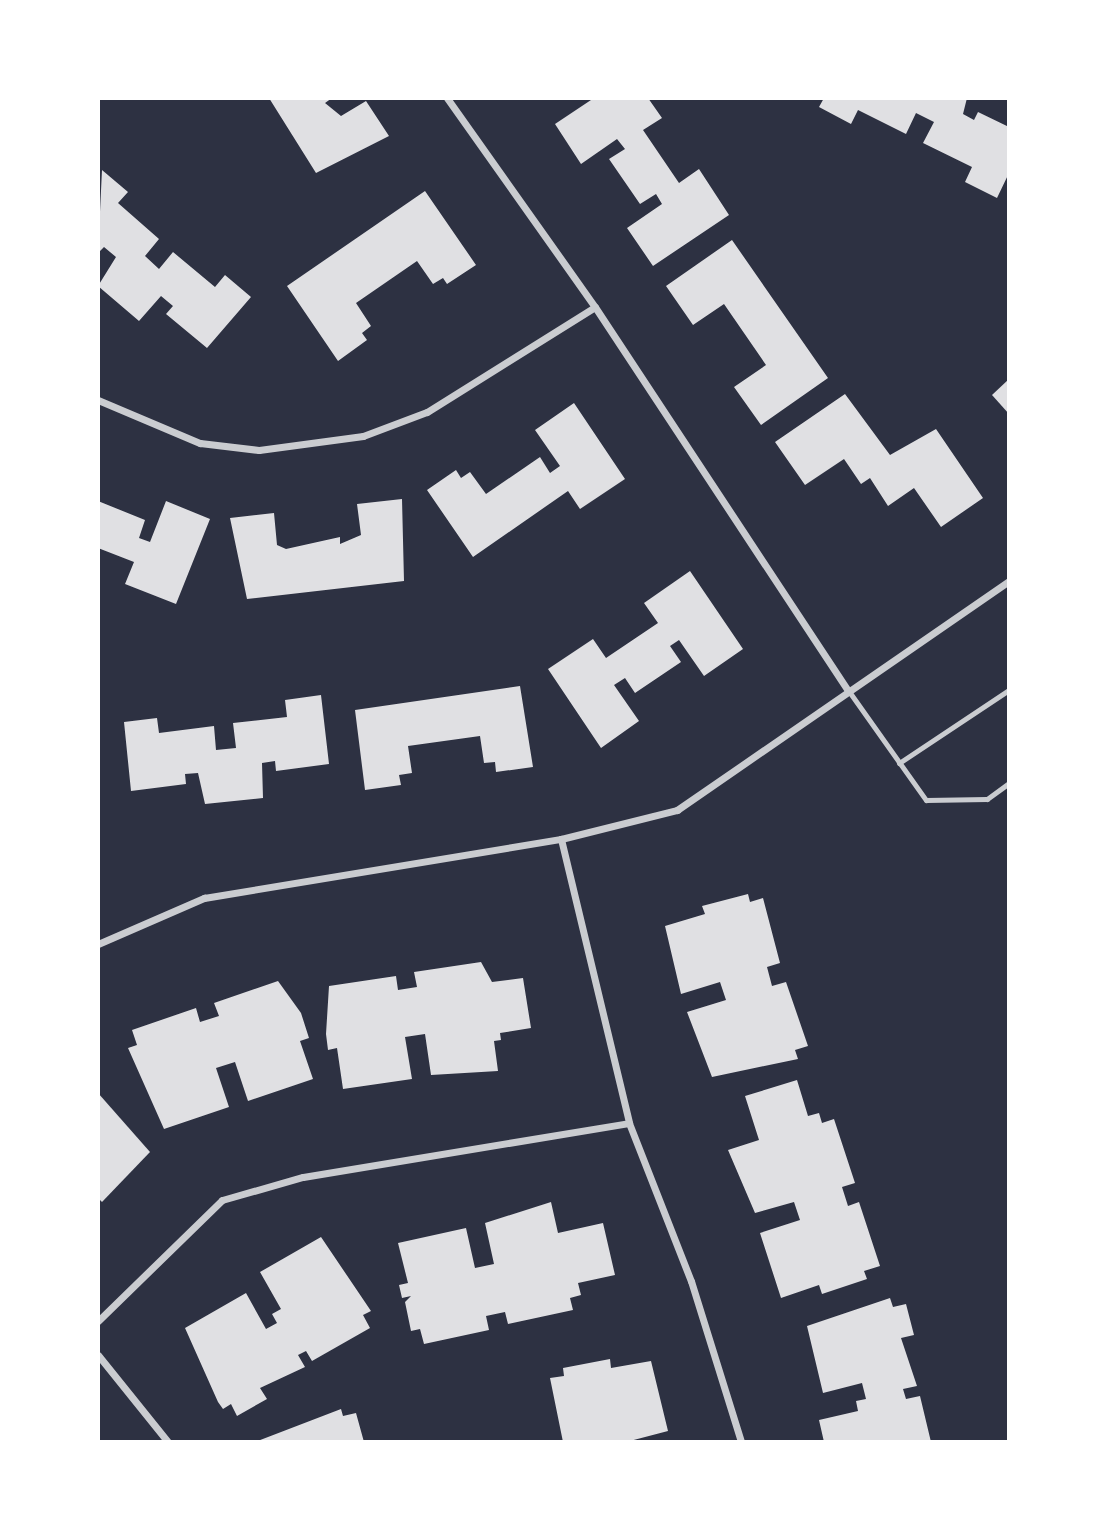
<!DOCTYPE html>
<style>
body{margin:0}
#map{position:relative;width:1107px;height:1540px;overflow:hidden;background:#2d3142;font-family:"Times New Roman",serif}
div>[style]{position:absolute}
.building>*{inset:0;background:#e0e0e3}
.service>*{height:5px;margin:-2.5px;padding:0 2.5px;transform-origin:2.5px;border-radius:2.5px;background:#caccd0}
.minor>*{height:7px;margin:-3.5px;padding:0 3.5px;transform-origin:3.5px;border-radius:3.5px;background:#caccd0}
span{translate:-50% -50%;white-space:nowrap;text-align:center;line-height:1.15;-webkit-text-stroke:7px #fff;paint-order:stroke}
.frame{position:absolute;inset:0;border:100px solid #fff;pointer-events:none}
</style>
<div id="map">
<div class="building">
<div style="clip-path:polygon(269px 98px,332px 98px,325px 103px,341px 116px,366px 101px,389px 136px,316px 173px)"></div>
<div style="clip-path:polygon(594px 98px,648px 98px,662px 118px,643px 130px,679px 183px,699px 169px,729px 215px,653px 266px,627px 228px,662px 204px,656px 194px,640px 204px,609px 159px,625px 149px,617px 139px,581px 164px,555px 124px)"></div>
<div style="clip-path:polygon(824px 98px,967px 98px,963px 114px,974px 120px,978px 112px,1009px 127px,1009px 173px,997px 198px,965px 182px,972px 167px,923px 143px,934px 122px,916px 113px,906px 134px,858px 110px,851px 124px,819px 107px)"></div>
<div style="clip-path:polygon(102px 170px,128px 192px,118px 203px,159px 239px,145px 256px,159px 269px,173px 252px,215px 287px,225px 275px,251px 297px,207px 348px,166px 314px,173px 306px,161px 296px,139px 321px,98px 286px,116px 257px,104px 247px,98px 253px)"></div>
<div style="clip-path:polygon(425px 191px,476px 265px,447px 284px,443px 278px,433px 284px,417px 261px,356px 303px,371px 326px,362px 333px,367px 340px,338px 361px,287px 286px)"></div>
<div style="clip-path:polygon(732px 240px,828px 378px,761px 425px,734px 387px,766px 365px,724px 304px,693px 325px,666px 286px)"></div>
<div style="clip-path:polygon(1009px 379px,1009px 414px,992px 395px)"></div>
<div style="clip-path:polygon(845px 394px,890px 455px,936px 429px,983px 498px,941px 527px,914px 488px,888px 506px,870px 478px,861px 484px,844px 459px,805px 485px,775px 442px)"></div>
<div style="clip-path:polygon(574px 403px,625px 479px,580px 509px,568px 491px,473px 557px,427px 490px,456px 470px,461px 478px,470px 472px,486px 494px,540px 457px,550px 473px,560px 466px,535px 430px)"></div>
<div style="clip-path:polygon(402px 499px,404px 581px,247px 599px,230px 518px,274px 513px,277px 545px,286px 549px,340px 537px,340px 544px,361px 535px,357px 504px)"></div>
<div style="clip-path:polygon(98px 501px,145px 520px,139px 538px,150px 542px,166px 501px,210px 519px,176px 604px,125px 584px,134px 562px,98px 548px)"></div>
<div style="clip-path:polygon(690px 571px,743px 649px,704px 676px,679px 640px,670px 646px,681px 662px,635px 693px,625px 678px,614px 685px,639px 721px,601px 748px,548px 669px,593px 639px,606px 658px,658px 623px,644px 603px)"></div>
<div style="clip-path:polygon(520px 686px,533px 767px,496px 772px,495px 762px,484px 763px,480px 736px,408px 746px,412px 773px,399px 775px,401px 785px,365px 790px,355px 710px)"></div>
<div style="clip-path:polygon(321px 695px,329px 764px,276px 771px,275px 761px,262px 763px,263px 798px,205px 804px,198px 773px,185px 774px,186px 784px,131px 791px,124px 722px,157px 718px,159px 733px,214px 726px,216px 750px,236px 748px,233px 723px,287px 717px,285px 700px)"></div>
<div style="clip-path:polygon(748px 894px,750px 902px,763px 898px,780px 963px,767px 967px,772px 986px,786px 982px,808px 1046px,795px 1050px,798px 1059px,712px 1077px,687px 1012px,726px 1000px,720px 982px,681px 994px,665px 926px,705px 914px,702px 906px)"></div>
<div style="clip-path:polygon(481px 962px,492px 982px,523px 978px,531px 1028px,500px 1033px,501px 1040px,494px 1041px,498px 1071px,431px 1075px,425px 1034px,405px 1037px,412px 1079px,343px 1089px,337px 1048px,328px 1050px,326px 1034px,329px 986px,396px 976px,398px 990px,417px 987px,414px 972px)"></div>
<div style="clip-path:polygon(278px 981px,301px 1013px,309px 1038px,300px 1041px,313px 1079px,248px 1101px,235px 1062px,216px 1068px,229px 1107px,164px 1129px,128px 1048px,137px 1045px,132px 1030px,196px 1008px,200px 1022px,219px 1016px,214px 1003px)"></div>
<div style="clip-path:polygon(797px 1080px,808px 1116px,819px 1113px,822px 1123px,834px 1119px,855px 1183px,842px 1187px,848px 1206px,859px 1202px,880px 1266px,864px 1271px,867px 1279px,822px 1294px,819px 1285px,781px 1298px,760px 1233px,800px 1220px,794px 1202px,755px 1213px,728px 1150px,759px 1140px,745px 1096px)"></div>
<div style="clip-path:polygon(98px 1093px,150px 1152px,102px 1202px,98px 1198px)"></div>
<div style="clip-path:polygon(551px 1202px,558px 1233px,603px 1223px,615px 1275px,578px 1283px,581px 1295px,570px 1298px,573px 1310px,508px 1324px,505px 1312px,486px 1316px,489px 1330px,424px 1344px,420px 1329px,411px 1331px,405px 1302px,411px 1296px,402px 1298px,399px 1285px,408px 1283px,398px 1243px,466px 1228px,475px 1268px,494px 1264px,485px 1223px)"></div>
<div style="clip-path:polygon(321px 1237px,371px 1311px,363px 1315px,370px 1328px,312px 1361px,306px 1351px,298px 1355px,305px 1367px,260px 1388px,267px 1399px,237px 1416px,231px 1404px,223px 1409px,218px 1402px,185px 1328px,246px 1293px,266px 1329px,277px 1323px,272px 1314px,281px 1309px,260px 1272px)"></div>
<div style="clip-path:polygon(890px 1298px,893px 1307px,906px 1304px,914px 1335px,901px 1338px,917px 1386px,903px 1389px,906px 1399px,920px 1396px,931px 1442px,824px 1442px,819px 1420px,858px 1411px,856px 1401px,866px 1399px,862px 1383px,823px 1393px,807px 1326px)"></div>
<div style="clip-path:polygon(610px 1359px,611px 1368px,651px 1361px,668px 1431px,626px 1442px,563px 1442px,550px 1378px,564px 1376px,563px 1368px)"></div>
<div style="clip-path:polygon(341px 1409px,343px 1416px,356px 1413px,364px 1442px,255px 1442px)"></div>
</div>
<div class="service">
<div style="left:848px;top:690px;width:135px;rotate:54.7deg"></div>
<div style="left:926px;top:800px;width:61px;rotate:-0.9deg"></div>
<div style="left:987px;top:799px;width:27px;rotate:-36deg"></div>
<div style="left:899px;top:763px;width:132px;rotate:-33.6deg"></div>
</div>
<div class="minor">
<div style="left:447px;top:98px;width:256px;rotate:54.7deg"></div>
<div style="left:595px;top:307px;width:459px;rotate:56.6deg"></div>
<div style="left:98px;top:400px;width:111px;rotate:22.9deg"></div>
<div style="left:200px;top:443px;width:59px;rotate:6.8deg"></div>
<div style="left:259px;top:450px;width:105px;rotate:-7.7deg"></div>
<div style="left:363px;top:436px;width:68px;rotate:-20.6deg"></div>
<div style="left:427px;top:412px;width:198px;rotate:-32deg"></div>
<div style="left:561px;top:839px;width:292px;rotate:76.5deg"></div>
<div style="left:629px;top:1123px;width:170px;rotate:68.6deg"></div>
<div style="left:691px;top:1281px;width:169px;rotate:72.7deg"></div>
<div style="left:98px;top:944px;width:116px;rotate:-23.5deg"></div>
<div style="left:204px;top:898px;width:362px;rotate:-9.4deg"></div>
<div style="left:561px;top:839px;width:120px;rotate:-14deg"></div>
<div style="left:677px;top:810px;width:403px;rotate:-34.6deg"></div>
<div style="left:98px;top:1321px;width:173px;rotate:-44.3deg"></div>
<div style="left:222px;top:1200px;width:84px;rotate:-15.9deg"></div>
<div style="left:303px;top:1177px;width:330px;rotate:-9.4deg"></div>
<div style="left:98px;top:1355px;width:112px;rotate:51.2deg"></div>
</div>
<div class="frame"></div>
</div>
